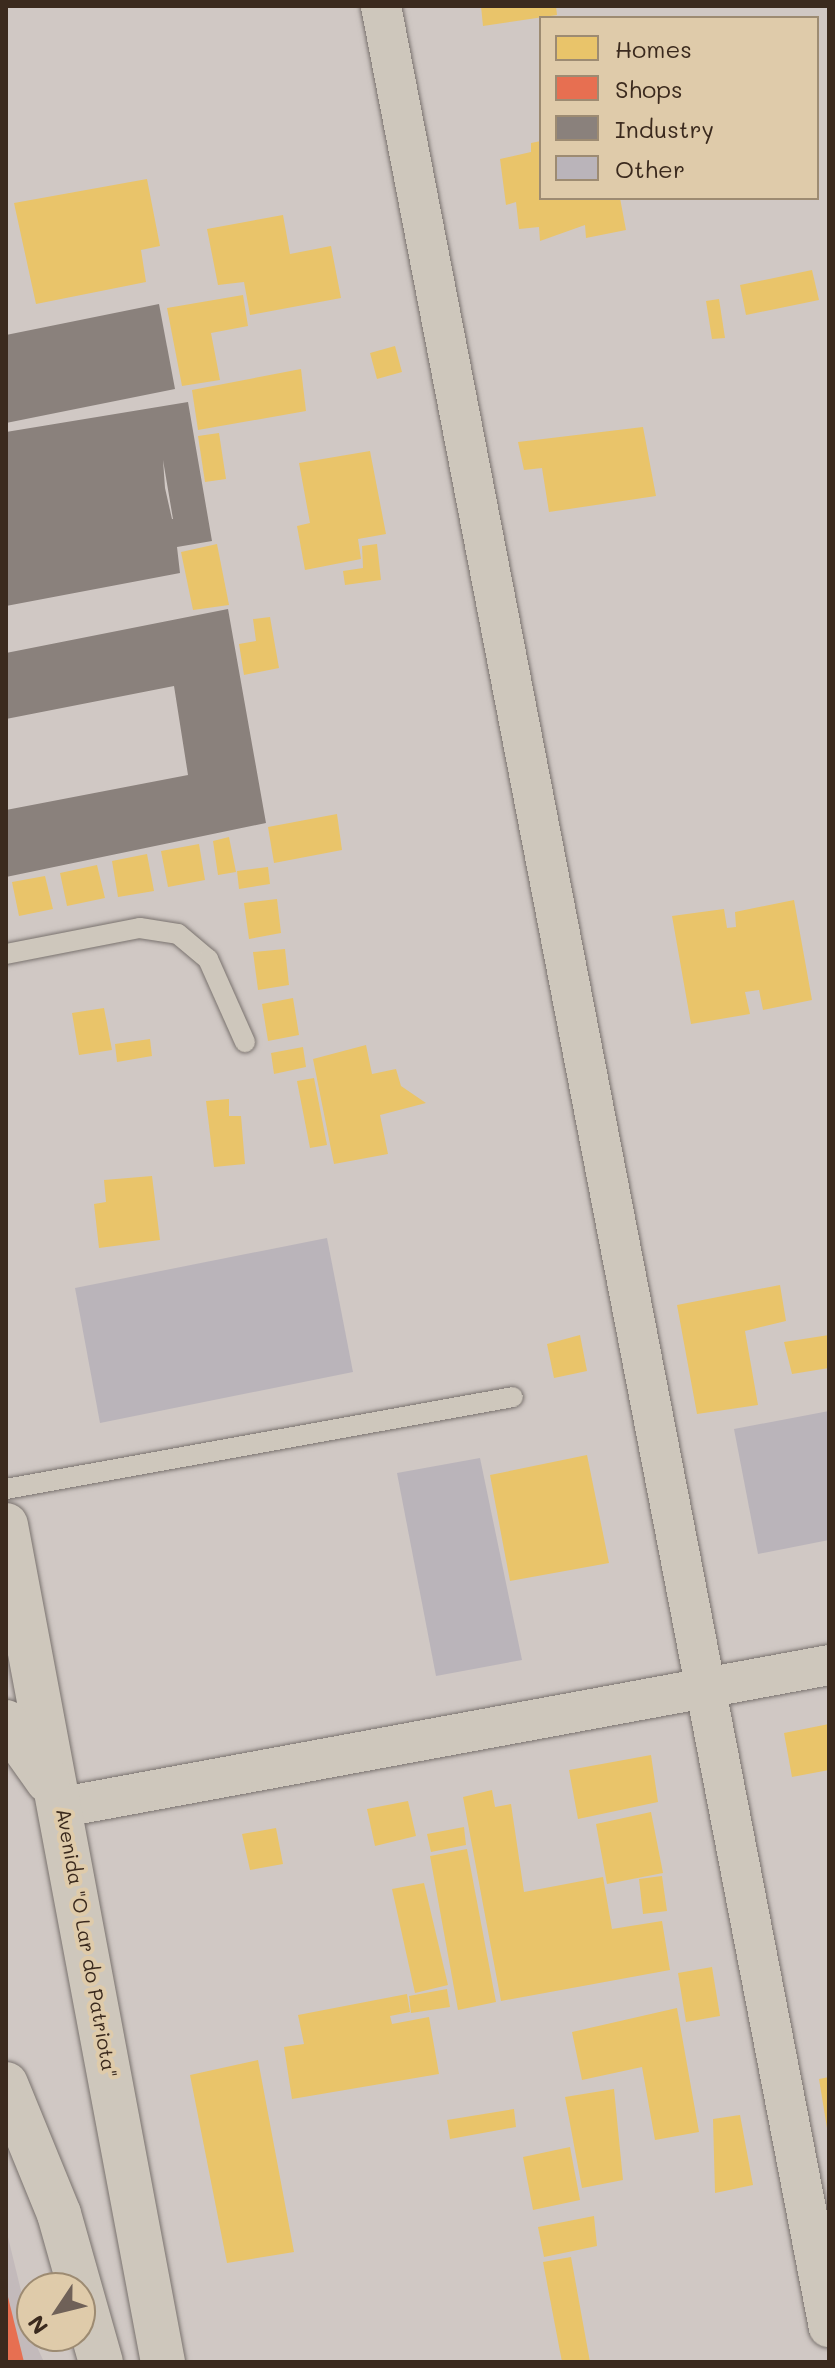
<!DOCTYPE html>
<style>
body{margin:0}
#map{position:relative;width:835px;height:2368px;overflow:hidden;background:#d0c8c4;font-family:Mali,sans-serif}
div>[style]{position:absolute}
.built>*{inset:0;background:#c3babb}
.homes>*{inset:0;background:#e9c46a}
.shops>*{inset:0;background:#e76f51}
.industry>*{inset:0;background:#8a817c}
.building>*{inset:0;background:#bab4ba}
.roads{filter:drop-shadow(0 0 2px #79726e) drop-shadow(0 0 2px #79726e)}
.service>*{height:20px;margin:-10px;padding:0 10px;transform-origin:10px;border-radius:10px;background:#cec7bc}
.minor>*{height:40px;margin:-20px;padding:0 20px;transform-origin:20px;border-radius:20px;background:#cec7bc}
.secondary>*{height:44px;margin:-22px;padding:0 22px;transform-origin:22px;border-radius:22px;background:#cec7bc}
span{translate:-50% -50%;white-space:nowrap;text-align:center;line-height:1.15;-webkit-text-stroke:8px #dfcbaa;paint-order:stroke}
.street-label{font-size:20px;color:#3b2a1e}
.frame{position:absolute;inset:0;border:8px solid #3b2a1e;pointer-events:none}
.legend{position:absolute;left:539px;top:16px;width:280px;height:184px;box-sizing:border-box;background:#dfcbaa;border:2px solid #9d8b72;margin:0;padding:10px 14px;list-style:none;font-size:24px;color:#3b2a1e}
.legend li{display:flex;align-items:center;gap:16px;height:40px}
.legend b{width:40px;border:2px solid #9d8b72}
.north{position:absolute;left:16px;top:2272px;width:80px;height:80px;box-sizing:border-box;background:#dfcbaa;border:2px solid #9d8b72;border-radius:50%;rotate:235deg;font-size:22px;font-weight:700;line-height:32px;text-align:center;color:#3b2a1e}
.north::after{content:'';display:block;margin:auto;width:28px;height:36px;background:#6f6158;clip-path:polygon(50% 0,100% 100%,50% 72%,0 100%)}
</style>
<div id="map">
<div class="built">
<div style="clip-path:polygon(6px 2229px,32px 2336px,44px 2362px,6px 2362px)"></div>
</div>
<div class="homes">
<div style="clip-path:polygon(481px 6px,556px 6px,557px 15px,483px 26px)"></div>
<div style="clip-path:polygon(541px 141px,541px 198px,620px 198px,626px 230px,586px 238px,585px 225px,540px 241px,539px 227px,519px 229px,516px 202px,506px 205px,500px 159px,531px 152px,531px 143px)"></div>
<div style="clip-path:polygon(147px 179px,160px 246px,141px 250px,146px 282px,36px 304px,14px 203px)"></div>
<div style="clip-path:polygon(283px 215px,290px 254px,331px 246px,341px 298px,250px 315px,244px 282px,218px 285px,207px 229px)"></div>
<div style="clip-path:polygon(812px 270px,819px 300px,746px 315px,740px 285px)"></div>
<div style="clip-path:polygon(243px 295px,248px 326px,211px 333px,220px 380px,182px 386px,167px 308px)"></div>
<div style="clip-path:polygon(719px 299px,725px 338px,712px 339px,706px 301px)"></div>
<div style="clip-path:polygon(395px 346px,402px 372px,377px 379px,370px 353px)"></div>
<div style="clip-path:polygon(301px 369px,306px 411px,198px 430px,192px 390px)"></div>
<div style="clip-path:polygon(643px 427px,656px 496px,549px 512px,542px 468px,524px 470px,518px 442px)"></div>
<div style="clip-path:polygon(219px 433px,226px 479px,205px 482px,198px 436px)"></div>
<div style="clip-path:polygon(370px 451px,386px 534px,358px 539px,361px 559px,305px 570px,297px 526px,310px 523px,299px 463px)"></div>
<div style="clip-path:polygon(217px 544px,229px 605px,193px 610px,181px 552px)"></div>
<div style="clip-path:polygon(377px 544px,381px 580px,345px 585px,343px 571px,363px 568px,362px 546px)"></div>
<div style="clip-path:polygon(270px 617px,279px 668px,244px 675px,239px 644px,256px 641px,253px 619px)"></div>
<div style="clip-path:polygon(337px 814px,342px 850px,274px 863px,268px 827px)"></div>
<div style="clip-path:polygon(229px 837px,236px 872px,218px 875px,213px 841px)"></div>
<div style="clip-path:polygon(199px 844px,205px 880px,168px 887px,161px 851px)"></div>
<div style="clip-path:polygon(147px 854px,154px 891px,118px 897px,112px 861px)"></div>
<div style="clip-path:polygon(97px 865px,105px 898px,67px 906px,60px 873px)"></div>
<div style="clip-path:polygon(268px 867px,270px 884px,239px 889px,237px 871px)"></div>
<div style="clip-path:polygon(45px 876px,53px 909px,19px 916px,12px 882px)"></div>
<div style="clip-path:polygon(277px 899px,281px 933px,249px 939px,244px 903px)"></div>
<div style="clip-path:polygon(794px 900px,812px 1000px,763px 1010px,759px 990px,745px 992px,750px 1014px,691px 1024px,672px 916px,724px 909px,727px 928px,736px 927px,735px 912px)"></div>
<div style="clip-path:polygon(285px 949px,289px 985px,258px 990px,253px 952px)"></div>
<div style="clip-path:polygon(293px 998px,299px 1035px,268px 1041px,262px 1004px)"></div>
<div style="clip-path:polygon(104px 1008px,112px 1050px,79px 1055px,72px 1013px)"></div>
<div style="clip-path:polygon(150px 1039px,152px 1056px,117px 1062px,115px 1044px)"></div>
<div style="clip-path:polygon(366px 1045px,372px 1074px,396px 1069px,401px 1086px,426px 1103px,380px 1115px,388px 1154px,334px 1164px,313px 1059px)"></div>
<div style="clip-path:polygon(303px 1047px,306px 1067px,274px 1074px,271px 1053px)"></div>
<div style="clip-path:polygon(314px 1078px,327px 1145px,310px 1148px,297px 1081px)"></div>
<div style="clip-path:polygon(229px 1099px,229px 1116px,241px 1116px,245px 1164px,214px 1167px,206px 1101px)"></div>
<div style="clip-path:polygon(152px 1176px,160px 1240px,99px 1248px,94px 1204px,106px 1202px,104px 1180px)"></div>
<div style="clip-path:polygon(780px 1285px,786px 1321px,745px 1331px,758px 1405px,697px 1414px,677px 1305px)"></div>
<div style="clip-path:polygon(580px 1335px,587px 1371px,554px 1378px,547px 1344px)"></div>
<div style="clip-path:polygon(829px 1335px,829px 1368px,792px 1374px,784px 1342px)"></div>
<div style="clip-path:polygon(587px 1455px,609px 1563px,510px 1581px,490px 1475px)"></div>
<div style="clip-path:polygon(829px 1724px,829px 1770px,792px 1777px,784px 1733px)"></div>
<div style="clip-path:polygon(651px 1755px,658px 1802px,578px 1819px,569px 1770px)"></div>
<div style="clip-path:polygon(492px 1790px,495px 1807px,511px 1804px,524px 1892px,603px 1877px,612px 1929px,662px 1921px,670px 1970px,501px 2001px,463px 1797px)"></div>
<div style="clip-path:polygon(408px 1801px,416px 1836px,375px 1846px,367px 1809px)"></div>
<div style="clip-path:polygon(651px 1812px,663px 1873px,607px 1884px,596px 1824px)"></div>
<div style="clip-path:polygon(464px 1827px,466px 1845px,431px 1852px,427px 1834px)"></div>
<div style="clip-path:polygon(276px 1828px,283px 1864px,250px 1870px,242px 1834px)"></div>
<div style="clip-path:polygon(467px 1849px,496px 2002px,458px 2010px,430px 1856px)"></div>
<div style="clip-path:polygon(662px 1876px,667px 1911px,643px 1914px,639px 1879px)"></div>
<div style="clip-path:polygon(424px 1883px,448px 1985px,415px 1993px,392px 1889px)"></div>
<div style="clip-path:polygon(712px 1967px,720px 2016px,686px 2022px,678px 1973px)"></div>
<div style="clip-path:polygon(447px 1989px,450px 2007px,411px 2013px,409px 1996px)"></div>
<div style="clip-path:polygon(407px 1994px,410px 2012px,390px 2016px,392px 2024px,429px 2017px,439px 2074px,292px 2099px,284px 2047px,304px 2044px,298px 2015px)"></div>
<div style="clip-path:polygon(677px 2008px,699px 2132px,655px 2140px,642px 2067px,582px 2080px,572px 2032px)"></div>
<div style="clip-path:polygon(258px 2060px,294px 2252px,227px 2263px,190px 2075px)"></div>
<div style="clip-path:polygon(829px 2077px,829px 2128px,827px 2128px,819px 2079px)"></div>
<div style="clip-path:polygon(614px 2089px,623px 2180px,582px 2188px,565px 2097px)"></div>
<div style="clip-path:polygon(514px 2109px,516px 2127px,450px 2139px,447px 2120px)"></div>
<div style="clip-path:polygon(740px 2115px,753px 2185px,715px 2193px,713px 2119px)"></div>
<div style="clip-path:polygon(570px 2147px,580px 2200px,533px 2210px,523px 2157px)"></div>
<div style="clip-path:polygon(594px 2216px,597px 2246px,544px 2257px,538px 2227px)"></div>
<div style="clip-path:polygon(571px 2257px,590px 2362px,562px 2362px,543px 2262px)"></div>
</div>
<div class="shops">
<div style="clip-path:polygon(6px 2293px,7px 2293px,24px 2362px,6px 2362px)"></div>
</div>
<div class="industry">
<div style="clip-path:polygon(159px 304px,175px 389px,6px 423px,6px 335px)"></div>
<div style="clip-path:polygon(evenodd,188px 402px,212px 541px,177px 547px,180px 573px,6px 606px,6px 432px,188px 402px,163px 460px,173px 519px,172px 519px,165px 488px,163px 460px)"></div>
<div style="clip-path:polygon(228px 609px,266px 823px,6px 877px,6px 810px,188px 775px,174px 686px,6px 719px,6px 653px)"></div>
</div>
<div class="building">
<div style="clip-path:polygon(327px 1238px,353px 1372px,100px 1423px,75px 1288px)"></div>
<div style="clip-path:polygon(829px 1411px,829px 1540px,758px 1554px,734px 1429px)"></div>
<div style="clip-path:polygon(480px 1458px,522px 1660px,436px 1676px,397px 1473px)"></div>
</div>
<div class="roads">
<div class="service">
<div style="left:6px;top:954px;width:136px;rotate:-11deg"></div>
<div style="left:140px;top:928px;width:38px;rotate:9deg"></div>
<div style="left:178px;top:934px;width:39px;rotate:40deg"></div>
<div style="left:208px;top:959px;width:91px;rotate:66deg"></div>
<div style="left:6px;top:1489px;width:515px;rotate:-10.28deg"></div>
</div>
<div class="minor">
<div style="left:381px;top:6px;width:2364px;rotate:79.08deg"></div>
<div style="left:63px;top:1807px;width:779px;rotate:-10.5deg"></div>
</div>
<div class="secondary">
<div style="left:6px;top:1525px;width:852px;rotate:79.38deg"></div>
<div style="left:6px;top:1722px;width:72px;rotate:54.6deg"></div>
<div style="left:6px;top:2084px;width:140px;rotate:67.8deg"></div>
<div style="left:59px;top:2214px;width:154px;rotate:74.2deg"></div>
</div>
</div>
<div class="street-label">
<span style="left:87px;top:1943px;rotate:80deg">Avenida "O Lar do Patriota"</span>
</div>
<div class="frame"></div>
<ul class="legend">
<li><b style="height:22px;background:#e9c46a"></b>Homes</li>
<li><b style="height:22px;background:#e76f51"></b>Shops</li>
<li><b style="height:22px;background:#8a817c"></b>Industry</li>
<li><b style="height:22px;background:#bab4ba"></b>Other</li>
</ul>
<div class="north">N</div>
</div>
